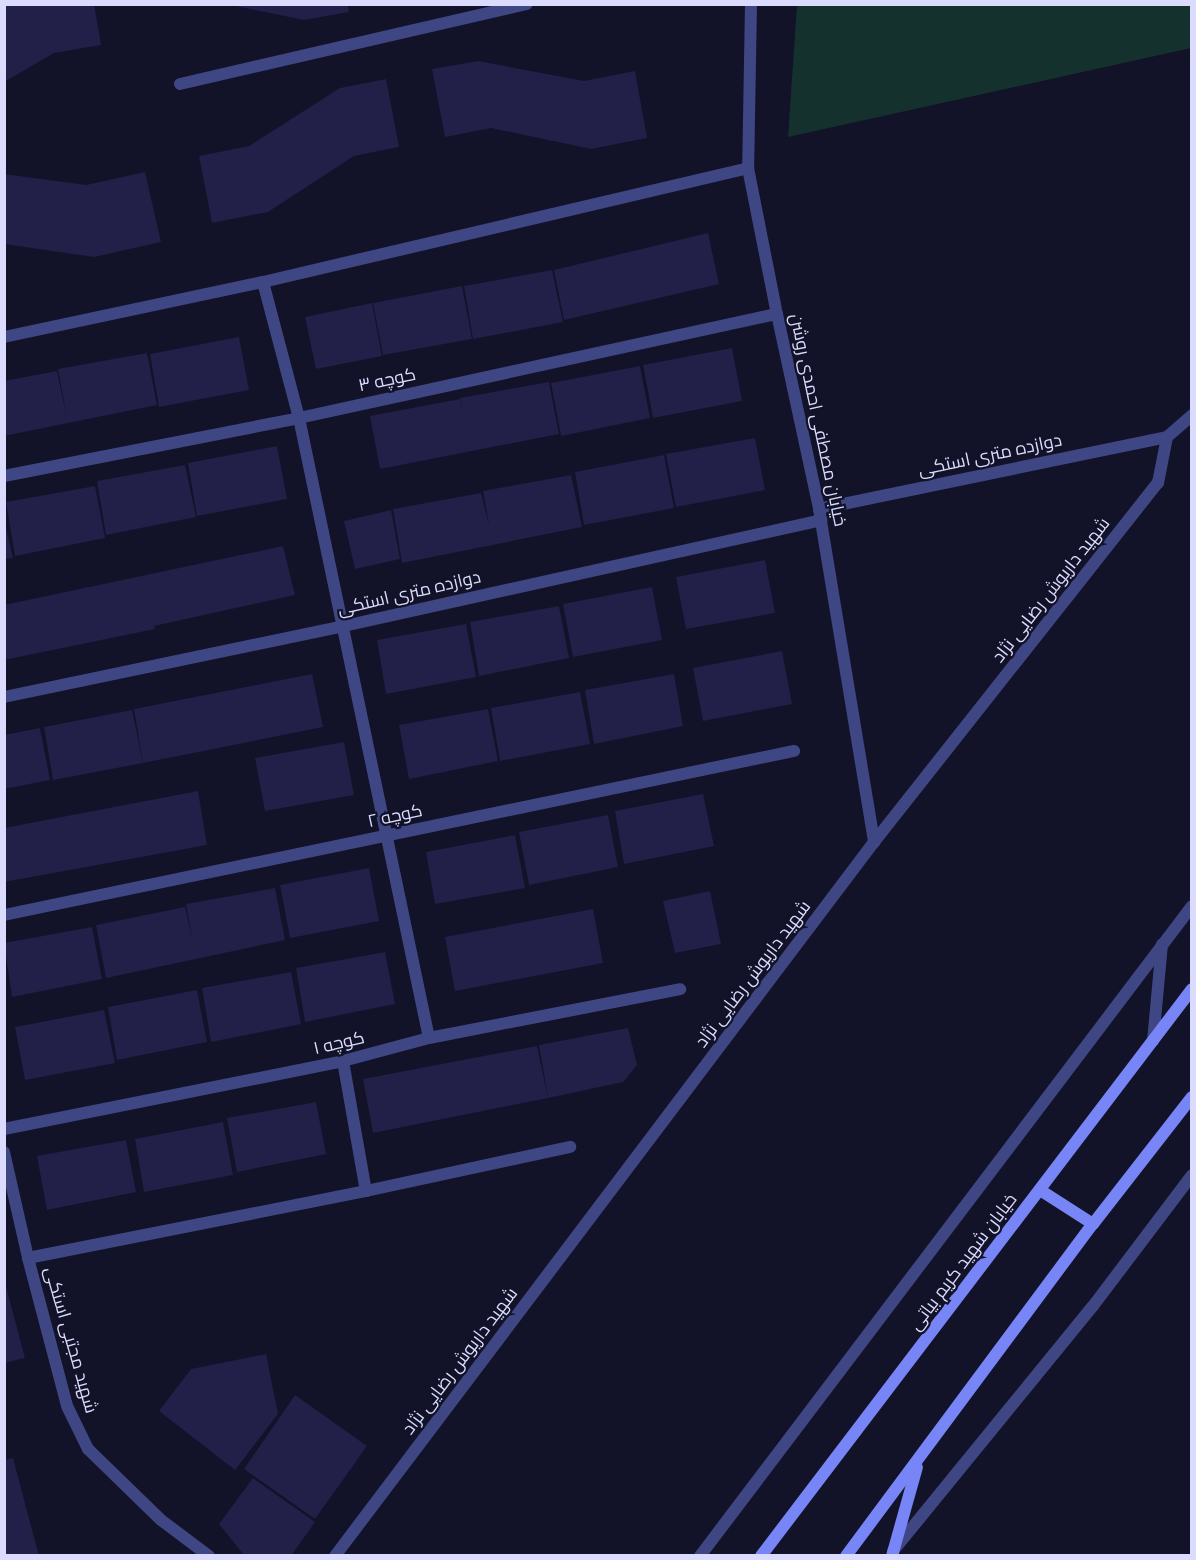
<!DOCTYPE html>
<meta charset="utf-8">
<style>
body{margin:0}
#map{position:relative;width:1196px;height:1560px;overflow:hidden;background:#121228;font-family:Cabin,Cairo,sans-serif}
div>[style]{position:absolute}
.green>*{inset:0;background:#15312d}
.building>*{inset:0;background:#221f48}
.street>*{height:12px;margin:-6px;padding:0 6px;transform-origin:6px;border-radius:6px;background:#3f4684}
.secondary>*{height:12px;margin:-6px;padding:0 6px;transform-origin:6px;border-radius:6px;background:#7785f7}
span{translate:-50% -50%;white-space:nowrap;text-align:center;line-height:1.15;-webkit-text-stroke:4.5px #121228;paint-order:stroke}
.street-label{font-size:18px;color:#dadbfd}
.frame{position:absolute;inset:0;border:6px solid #dadbfd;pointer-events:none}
</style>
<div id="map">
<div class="green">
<div style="clip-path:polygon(797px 5px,1191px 5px,1191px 48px,788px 137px)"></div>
</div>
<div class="building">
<div style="clip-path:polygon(94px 4px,101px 45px,54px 53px,4px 82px,4px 5px)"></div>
<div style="clip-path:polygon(226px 4px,348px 4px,349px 12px,304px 20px)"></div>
<div style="clip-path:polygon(478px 61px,584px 81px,635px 71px,647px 138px,591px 149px,491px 128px,445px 137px,432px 69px)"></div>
<div style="clip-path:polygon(386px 79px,399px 147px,354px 156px,268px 212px,212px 223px,199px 156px,249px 146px,340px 88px)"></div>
<div style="clip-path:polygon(145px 172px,161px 242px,94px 257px,4px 244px,4px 174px,86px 185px)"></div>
<div style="clip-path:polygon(708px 233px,719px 284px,564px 320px,554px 270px)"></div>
<div style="clip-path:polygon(552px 270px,563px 322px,473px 339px,464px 286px)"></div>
<div style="clip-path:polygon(462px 286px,472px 339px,383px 355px,373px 303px)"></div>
<div style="clip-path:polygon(372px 303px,382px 356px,316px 369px,305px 317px)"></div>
<div style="clip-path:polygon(239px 337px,249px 390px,159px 407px,150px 354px)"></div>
<div style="clip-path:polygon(732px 348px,742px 401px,653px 418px,643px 365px)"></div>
<div style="clip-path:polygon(147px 353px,157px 405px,4px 436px,4px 381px,57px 371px,67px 418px,58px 369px)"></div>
<div style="clip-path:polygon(640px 366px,650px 418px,561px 436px,551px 383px)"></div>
<div style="clip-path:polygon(549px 382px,559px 434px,380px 469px,370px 416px,460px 399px,463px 411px,460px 398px)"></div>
<div style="clip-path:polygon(755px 438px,765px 490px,676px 507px,666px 454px)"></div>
<div style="clip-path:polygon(277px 446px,287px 499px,197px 516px,188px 463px)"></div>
<div style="clip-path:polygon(664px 455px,674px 508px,584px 525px,575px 472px)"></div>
<div style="clip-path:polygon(185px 465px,196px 517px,106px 535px,97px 481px)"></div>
<div style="clip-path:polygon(571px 475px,582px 527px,402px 563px,393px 509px,481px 493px,489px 525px,483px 491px)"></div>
<div style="clip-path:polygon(95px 486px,105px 538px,15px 556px,6px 502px)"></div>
<div style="clip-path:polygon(391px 510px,400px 559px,355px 569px,344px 521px)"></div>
<div style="clip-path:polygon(4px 519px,13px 558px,4px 559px)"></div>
<div style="clip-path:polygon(283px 546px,295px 595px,154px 626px,155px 629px,4px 660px,4px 605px)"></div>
<div style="clip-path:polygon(765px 560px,775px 613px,686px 629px,676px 577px)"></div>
<div style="clip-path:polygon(652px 587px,662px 640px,573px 657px,563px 604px)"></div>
<div style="clip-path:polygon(559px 606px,569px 658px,479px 676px,470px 622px)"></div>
<div style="clip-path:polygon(466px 624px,476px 677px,386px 694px,377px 640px)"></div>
<div style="clip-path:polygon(782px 651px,792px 704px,703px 721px,693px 668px)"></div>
<div style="clip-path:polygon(312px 674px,323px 727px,143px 763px,134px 709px)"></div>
<div style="clip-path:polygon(674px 674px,683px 726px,594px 744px,585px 690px)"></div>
<div style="clip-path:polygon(580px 692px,590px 744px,500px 761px,491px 708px)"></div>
<div style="clip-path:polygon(488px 709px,498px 761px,409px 779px,399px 725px)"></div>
<div style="clip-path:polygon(132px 710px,143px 763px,53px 780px,44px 727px)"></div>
<div style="clip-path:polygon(40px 728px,50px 780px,4px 789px,4px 735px)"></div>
<div style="clip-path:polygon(344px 742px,354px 795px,265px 811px,255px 758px)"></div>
<div style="clip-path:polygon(198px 791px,207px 845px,4px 882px,4px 828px)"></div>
<div style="clip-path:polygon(703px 794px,714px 846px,624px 864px,615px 811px)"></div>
<div style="clip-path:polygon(608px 815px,618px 867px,529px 885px,519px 832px)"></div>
<div style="clip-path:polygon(515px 835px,525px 888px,435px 904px,426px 852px)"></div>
<div style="clip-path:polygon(369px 868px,379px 921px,290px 938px,280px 885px)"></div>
<div style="clip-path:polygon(275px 888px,285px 940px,106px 978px,96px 925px,185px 907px,192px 938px,186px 904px)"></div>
<div style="clip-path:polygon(710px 891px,721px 944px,675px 953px,663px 901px)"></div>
<div style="clip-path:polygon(593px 909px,603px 963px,455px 991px,445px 937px)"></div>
<div style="clip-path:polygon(92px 927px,102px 979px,12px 997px,4px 943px)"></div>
<div style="clip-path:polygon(385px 952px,395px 1004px,305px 1022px,296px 968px)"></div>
<div style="clip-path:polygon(291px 972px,301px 1024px,211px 1042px,202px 988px)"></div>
<div style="clip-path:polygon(197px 990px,207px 1042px,117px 1060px,108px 1007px)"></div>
<div style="clip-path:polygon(104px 1010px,115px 1063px,25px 1080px,15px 1027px)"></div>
<div style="clip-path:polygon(628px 1028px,637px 1065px,623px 1082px,548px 1098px,539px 1045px)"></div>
<div style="clip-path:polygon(537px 1046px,548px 1098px,373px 1133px,363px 1079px)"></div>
<div style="clip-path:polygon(316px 1102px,326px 1154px,237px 1172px,227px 1118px)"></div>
<div style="clip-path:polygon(223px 1122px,233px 1175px,144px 1192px,135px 1139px)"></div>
<div style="clip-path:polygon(126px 1140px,136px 1192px,47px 1210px,37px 1156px)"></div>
<div style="clip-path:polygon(4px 1279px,25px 1358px,4px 1363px)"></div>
<div style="clip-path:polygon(266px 1354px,278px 1414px,235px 1470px,159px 1411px,191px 1369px)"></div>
<div style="clip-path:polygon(295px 1395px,367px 1446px,315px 1519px,244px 1469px)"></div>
<div style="clip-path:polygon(13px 1458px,39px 1556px,4px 1556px,4px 1460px)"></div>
<div style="clip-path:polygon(253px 1478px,315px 1522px,291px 1556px,243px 1554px,219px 1524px)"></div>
</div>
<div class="street">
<div style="left:751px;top:4px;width:164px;rotate:91deg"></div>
<div style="left:748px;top:168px;width:149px;rotate:78.8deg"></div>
<div style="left:777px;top:314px;width:199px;rotate:77.8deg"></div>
<div style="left:819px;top:509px;width:338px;rotate:80.6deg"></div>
<div style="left:180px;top:84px;width:356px;rotate:-13deg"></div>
<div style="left:263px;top:282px;width:141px;rotate:75.2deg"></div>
<div style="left:299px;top:418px;width:633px;rotate:78.16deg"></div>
<div style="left:4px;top:337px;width:265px;rotate:-12deg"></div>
<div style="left:263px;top:282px;width:498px;rotate:-13.2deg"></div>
<div style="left:4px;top:476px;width:301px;rotate:-11.1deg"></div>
<div style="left:299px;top:418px;width:489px;rotate:-12.3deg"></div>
<div style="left:819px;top:509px;width:355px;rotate:-11.7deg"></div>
<div style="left:4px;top:697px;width:347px;rotate:-11.8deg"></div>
<div style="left:344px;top:626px;width:489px;rotate:-12.5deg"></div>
<div style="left:4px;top:915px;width:807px;rotate:-11.73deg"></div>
<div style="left:1153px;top:1041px;width:97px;rotate:-84.7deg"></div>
<div style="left:343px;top:1061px;width:132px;rotate:80deg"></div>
<div style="left:4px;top:1129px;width:346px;rotate:-11.3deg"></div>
<div style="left:343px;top:1061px;width:89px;rotate:-15deg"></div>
<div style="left:429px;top:1038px;width:256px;rotate:-11deg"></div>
<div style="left:4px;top:1152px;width:109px;rotate:77.2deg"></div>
<div style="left:28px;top:1258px;width:153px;rotate:75.2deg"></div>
<div style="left:67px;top:1406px;width:48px;rotate:64deg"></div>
<div style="left:88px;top:1449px;width:102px;rotate:44.2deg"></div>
<div style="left:161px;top:1520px;width:60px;rotate:36.9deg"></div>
<div style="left:28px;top:1258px;width:345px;rotate:-11.2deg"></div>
<div style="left:366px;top:1191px;width:209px;rotate:-12.2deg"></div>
<div style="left:893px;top:1551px;width:316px;rotate:-50.8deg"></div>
<div style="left:1093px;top:1306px;width:164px;rotate:-52.9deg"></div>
<div style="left:335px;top:1556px;width:895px;rotate:-52.95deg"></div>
<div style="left:874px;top:842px;width:458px;rotate:-51.7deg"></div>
<div style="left:1158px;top:483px;width:47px;rotate:-78.9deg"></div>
<div style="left:1167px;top:437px;width:33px;rotate:-41deg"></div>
<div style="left:700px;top:1556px;width:815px;rotate:-52.88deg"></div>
</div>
<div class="secondary">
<div style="left:1040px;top:1190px;width:63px;rotate:32.7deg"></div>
<div style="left:761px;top:1556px;width:712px;rotate:-52.76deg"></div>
<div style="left:846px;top:1556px;width:414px;rotate:-53.4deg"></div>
<div style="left:1093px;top:1224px;width:161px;rotate:-52.1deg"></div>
<div style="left:892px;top:1556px;width:92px;rotate:-74.3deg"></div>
</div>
<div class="street-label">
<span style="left:387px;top:380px;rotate:-12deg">کوچه ۳</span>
<span style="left:818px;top:420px;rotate:78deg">خیابان مصطفی احمدی روشن</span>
<span style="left:990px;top:455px;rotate:-12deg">دوازده متری استکی</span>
<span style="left:1051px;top:590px;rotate:-52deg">شهید داریوش رضایی نژاد</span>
<span style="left:409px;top:593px;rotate:-13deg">دوازده متری استکی</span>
<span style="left:395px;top:816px;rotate:-12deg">کوچه ۲</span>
<span style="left:753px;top:974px;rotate:-53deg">شهید داریوش رضایی نژاد</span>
<span style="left:339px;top:1043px;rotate:-13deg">کوچه ۱</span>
<span style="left:963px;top:1262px;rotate:-53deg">خیابان شهید کریم بیاتی</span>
<span style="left:71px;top:1340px;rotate:74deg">شهید مجتبی استکی</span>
<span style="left:460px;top:1361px;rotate:-53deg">شهید داریوش رضایی نژاد</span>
</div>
<div class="frame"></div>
</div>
